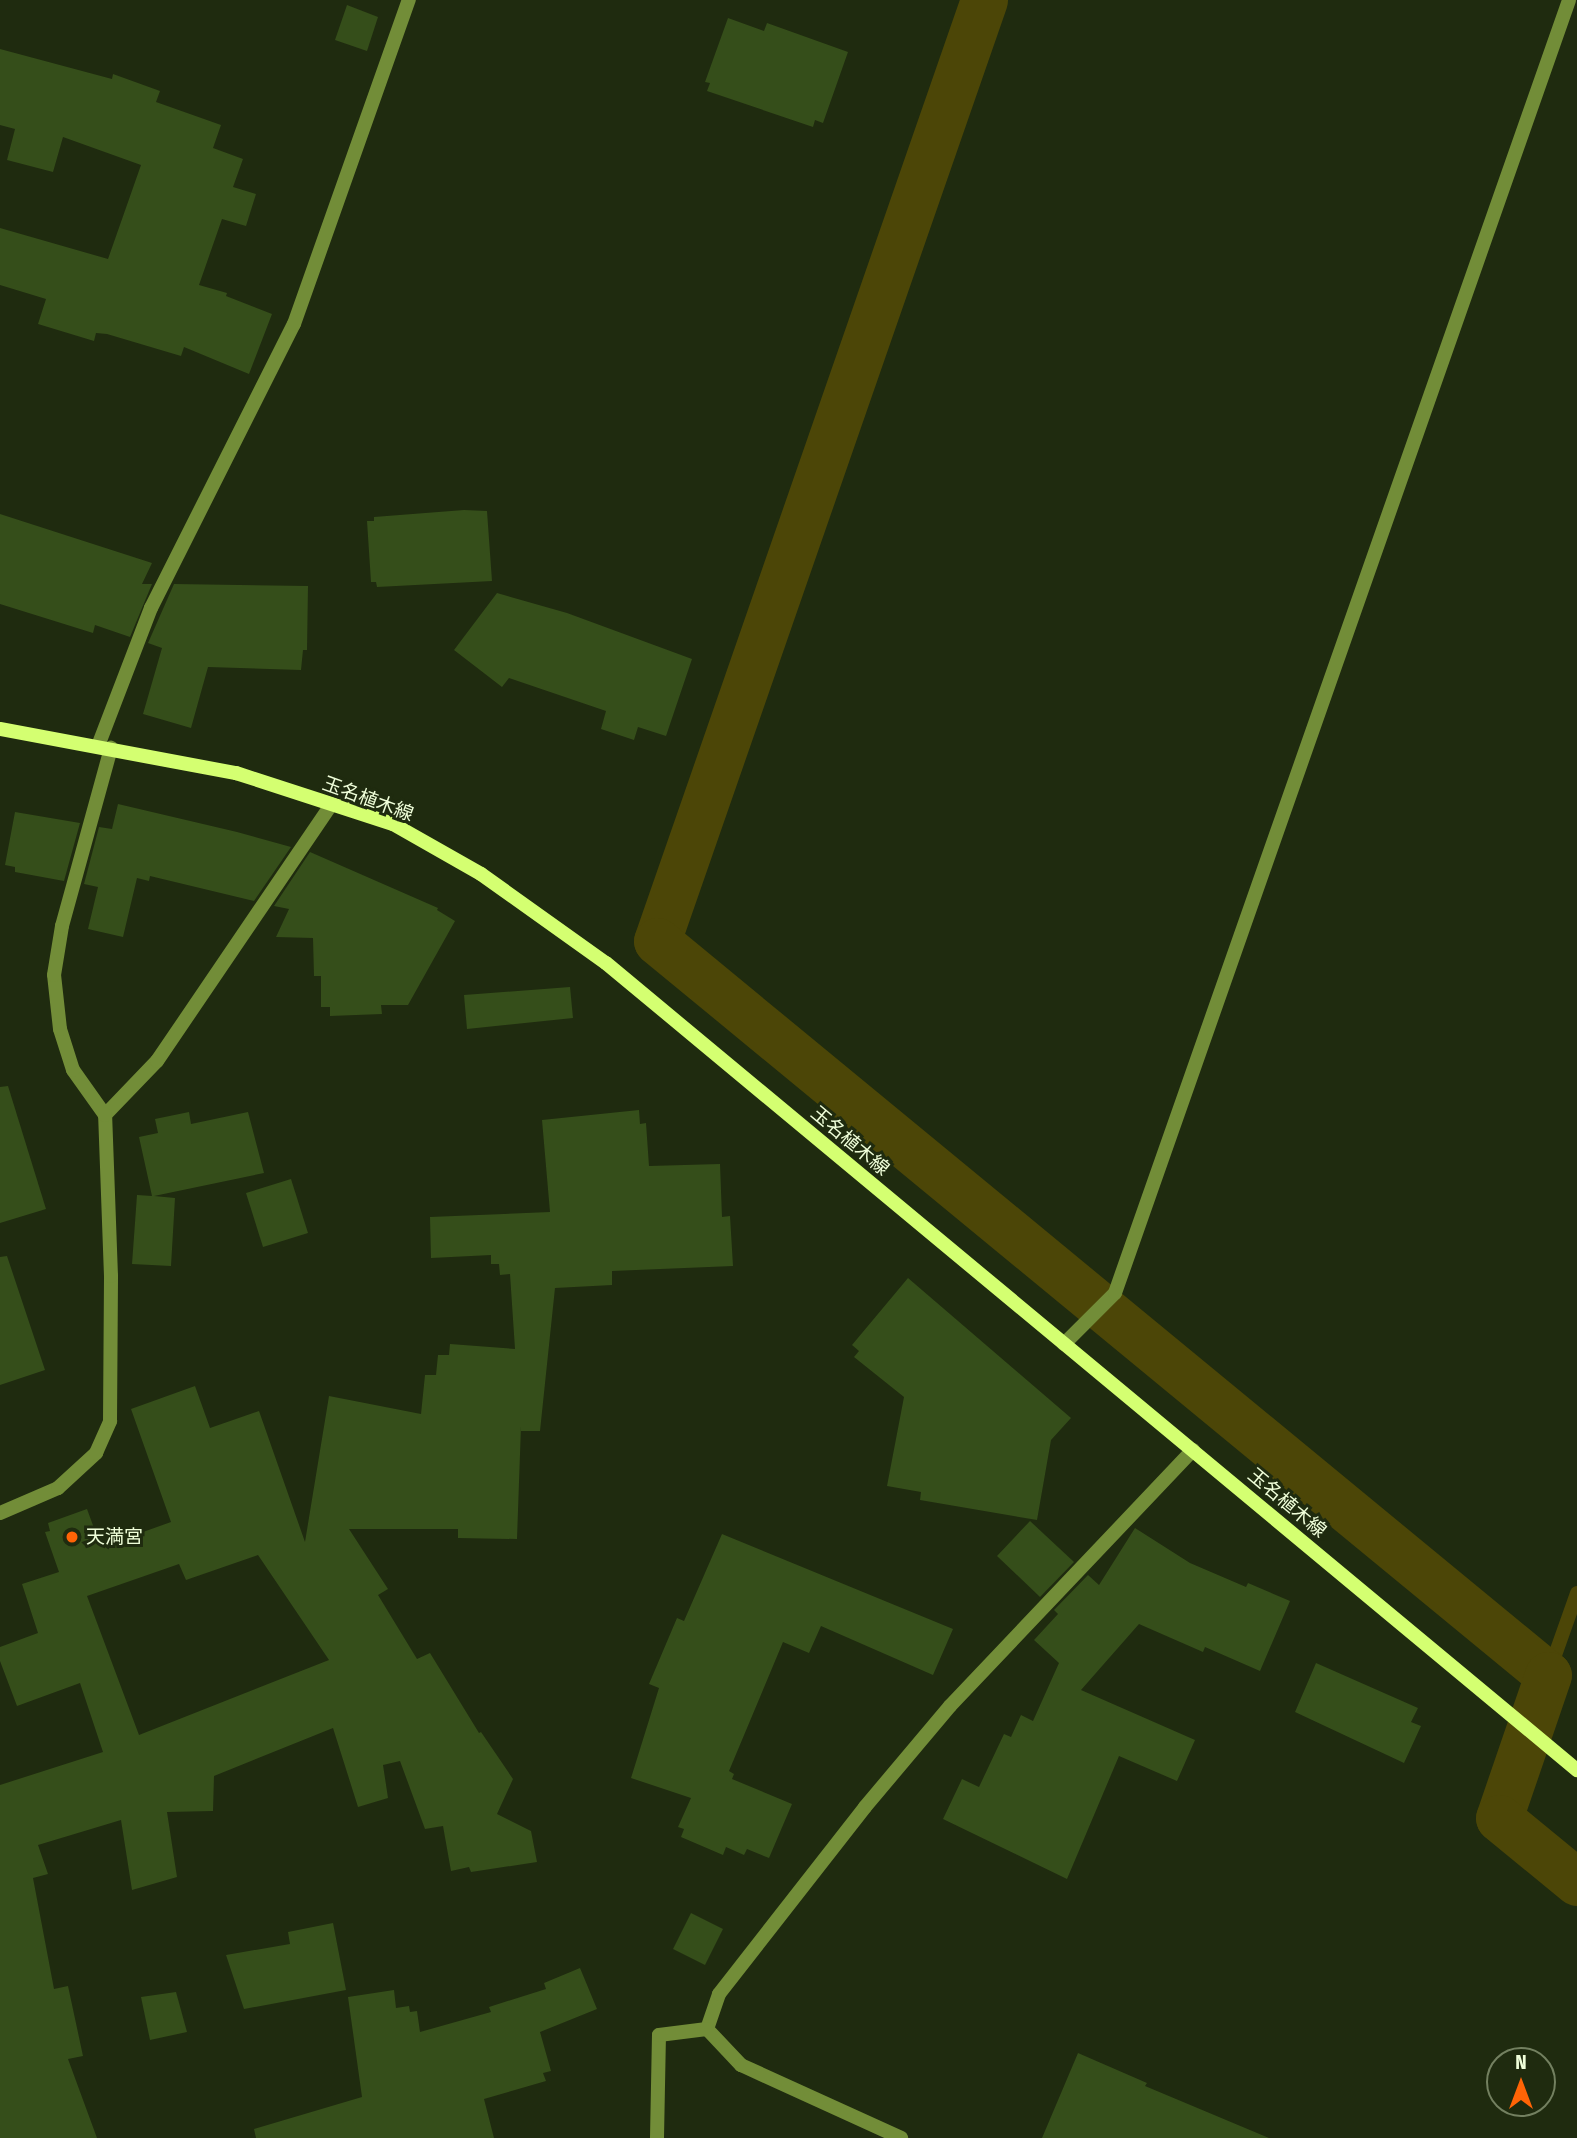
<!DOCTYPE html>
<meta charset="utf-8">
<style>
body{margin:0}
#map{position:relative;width:1577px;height:2138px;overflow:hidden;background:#1f2b0f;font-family:"Fira Sans Condensed","Noto Sans JP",sans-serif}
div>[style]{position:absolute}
.stream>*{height:14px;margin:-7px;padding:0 7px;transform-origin:7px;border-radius:7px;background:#4c4607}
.canal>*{height:47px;margin:-23.5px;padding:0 23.5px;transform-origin:23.5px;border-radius:23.5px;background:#4c4607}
.building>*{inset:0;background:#354e1a}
.minor>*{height:14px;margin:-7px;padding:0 7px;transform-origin:7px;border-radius:7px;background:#728d38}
.secondary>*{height:14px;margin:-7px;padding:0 7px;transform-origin:7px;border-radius:7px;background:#d4ff71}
.dots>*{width:19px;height:19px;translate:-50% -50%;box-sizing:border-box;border:4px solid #1f2b0f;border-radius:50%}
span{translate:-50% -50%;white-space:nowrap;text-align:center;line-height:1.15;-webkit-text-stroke:6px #1f2b0f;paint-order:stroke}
.street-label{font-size:19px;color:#f0ffda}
.poi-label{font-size:19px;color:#f0ffda}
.left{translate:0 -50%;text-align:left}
.north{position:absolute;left:1486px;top:2047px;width:70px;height:70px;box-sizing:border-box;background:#1f2b0f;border:2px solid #738060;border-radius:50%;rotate:0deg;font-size:19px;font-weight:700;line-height:28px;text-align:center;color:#f0ffda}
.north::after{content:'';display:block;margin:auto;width:24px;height:32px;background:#ff6406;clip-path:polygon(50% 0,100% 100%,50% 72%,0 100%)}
</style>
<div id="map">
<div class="stream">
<div style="left:1548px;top:1675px;width:87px;rotate:-70.5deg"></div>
</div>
<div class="canal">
<div style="left:984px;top:0;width:996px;rotate:109.16deg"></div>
<div style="left:657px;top:941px;width:1154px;rotate:39.48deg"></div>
<div style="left:1548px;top:1675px;width:151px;rotate:108.9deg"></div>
<div style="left:1499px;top:1818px;width:101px;rotate:39.4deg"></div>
</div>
<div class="building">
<div style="clip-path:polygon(347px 5px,378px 17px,367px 51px,335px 40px)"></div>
<div style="clip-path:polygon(728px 18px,764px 31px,767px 23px,848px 52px,823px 123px,815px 120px,813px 127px,707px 91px,710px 83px,705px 82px)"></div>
<div style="clip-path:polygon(0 49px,112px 79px,113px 74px,160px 91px,156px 102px,221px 125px,213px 148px,243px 159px,233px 187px,256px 194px,246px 226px,222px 219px,199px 285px,227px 293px,226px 296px,272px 314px,249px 374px,184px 347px,181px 356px,107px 334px,96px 333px,94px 341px,38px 324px,46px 299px,0 285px,0 228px,108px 259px,141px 165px,63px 137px,53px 172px,7px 160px,15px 129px,0 125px)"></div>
<div style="clip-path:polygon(464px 510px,487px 511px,492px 581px,377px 587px,376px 582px,371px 582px,367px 521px,374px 521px,374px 517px)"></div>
<div style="clip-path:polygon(0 514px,152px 563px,142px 584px,152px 584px,130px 637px,95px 625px,93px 633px,0 604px)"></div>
<div style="clip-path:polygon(174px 584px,308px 586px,307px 650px,303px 650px,301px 670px,208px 667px,191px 728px,143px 714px,162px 648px,148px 643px)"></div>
<div style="clip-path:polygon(497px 593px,567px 613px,692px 659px,666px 736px,638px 727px,634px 740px,601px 729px,606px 711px,509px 678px,502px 687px,454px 650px)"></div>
<div style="clip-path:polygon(118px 804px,237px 832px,291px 847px,254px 901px,150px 876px,149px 881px,137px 878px,123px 937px,88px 929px,98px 887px,84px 884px,99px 827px,112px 829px)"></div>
<div style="clip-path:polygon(15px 812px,80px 823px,64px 881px,15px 872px,15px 867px,5px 865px)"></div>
<div style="clip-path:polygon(310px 852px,438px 908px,437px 910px,455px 921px,408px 1005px,381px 1005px,382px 1014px,330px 1016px,330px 1007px,321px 1007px,321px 976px,314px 976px,313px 938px,276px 937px,289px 909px,274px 906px)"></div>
<div style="clip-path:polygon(570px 987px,573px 1018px,467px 1029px,464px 995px)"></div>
<div style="clip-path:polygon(8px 1086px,46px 1209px,0 1223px,0 1087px)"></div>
<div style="clip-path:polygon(evenodd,639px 1110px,640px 1124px,646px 1123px,649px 1166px,720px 1164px,722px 1217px,730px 1216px,733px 1266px,612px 1271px,612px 1285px,555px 1288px,540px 1431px,521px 1431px,521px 1426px,517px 1539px,458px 1538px,458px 1529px,349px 1529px,388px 1589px,378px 1595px,417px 1659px,430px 1653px,479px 1733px,481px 1732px,513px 1779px,497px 1814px,531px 1831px,537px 1862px,471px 1872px,469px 1867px,451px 1871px,443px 1826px,425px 1829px,400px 1761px,383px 1765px,388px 1798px,358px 1807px,333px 1728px,214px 1776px,213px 1811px,167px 1812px,177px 1877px,132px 1890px,121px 1820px,38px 1845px,48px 1874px,33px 1878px,54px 1989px,68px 1986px,83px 2056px,68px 2059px,97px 2138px,0 2138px,0 1785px,103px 1752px,80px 1683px,17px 1706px,0 1661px,0 1647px,38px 1633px,22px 1584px,59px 1572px,45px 1532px,50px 1531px,48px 1523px,87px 1509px,101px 1547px,171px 1522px,131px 1409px,195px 1386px,210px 1428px,259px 1411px,305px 1542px,329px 1396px,421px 1414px,425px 1375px,436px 1375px,438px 1355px,449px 1355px,450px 1344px,515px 1349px,510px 1274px,500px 1275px,499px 1264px,491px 1264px,491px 1255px,431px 1258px,430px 1217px,550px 1212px,542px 1120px,639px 1110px,258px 1555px,329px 1660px,139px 1735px,87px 1596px,179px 1564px,186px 1580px,258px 1555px)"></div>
<div style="clip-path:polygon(189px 1112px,191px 1124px,248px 1112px,264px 1173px,154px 1196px,175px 1198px,171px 1266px,132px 1264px,137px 1195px,152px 1196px,139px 1137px,158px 1133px,155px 1119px)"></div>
<div style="clip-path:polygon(291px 1179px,308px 1233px,263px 1247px,246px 1193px)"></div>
<div style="clip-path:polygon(7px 1256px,45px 1370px,0 1385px,0 1257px)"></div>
<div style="clip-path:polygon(908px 1278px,1071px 1418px,1051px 1440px,1037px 1520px,920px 1500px,921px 1492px,887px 1486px,904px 1397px,854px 1357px,859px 1351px,852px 1345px)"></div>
<div style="clip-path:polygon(1030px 1521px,1074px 1562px,1040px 1597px,997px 1556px)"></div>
<div style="clip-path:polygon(1135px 1528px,1190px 1563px,1246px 1587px,1248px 1583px,1290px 1601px,1260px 1671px,1205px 1647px,1203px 1652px,1139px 1624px,1081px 1690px,1195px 1740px,1177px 1781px,1119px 1756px,1067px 1879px,943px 1819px,962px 1779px,979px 1787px,1004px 1734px,1011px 1737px,1021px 1715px,1033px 1721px,1059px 1663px,1034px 1640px,1058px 1614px,1054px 1610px,1088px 1575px,1099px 1585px)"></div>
<div style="clip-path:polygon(722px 1534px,953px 1629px,933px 1675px,821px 1626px,809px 1653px,783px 1642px,729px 1771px,734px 1774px,732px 1779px,792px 1804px,769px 1858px,747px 1849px,744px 1855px,726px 1847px,723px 1855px,681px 1837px,684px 1829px,678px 1827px,691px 1798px,631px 1778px,659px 1688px,649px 1684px,677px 1618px,684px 1621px)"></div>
<div style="clip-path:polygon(1316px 1663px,1418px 1708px,1411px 1722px,1421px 1726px,1404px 1763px,1295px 1712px)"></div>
<div style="clip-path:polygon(691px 1913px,723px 1929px,705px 1965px,673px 1949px)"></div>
<div style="clip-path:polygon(333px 1923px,346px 1990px,244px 2009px,226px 1955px,290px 1944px,288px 1932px)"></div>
<div style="clip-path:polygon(580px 1968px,597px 2009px,540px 2032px,551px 2071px,543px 2073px,546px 2081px,484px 2099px,494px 2138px,256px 2138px,254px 2129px,362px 2097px,348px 1997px,394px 1990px,396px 2008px,409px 2006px,410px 2012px,417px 2011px,420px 2032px,491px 2012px,489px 2007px,546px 1989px,544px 1983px)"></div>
<div style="clip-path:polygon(176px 1992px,187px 2032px,150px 2040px,141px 1997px)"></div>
<div style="clip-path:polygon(1078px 2053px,1147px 2083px,1145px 2086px,1269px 2138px,1042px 2138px)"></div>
</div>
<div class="minor">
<div style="left:98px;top:746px;width:148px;rotate:-69deg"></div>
<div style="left:151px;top:608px;width:318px;rotate:-63.3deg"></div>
<div style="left:294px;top:324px;width:344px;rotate:-70.5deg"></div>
<div style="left:105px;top:1115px;width:75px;rotate:-46.1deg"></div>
<div style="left:157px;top:1061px;width:310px;rotate:-55.8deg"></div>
<div style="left:1064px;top:1344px;width:72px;rotate:-45deg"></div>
<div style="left:1115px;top:1293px;width:1370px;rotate:-70.65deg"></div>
<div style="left:0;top:1513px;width:63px;rotate:-23.3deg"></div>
<div style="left:58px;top:1488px;width:52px;rotate:-42.6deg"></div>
<div style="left:96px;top:1453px;width:35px;rotate:-66deg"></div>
<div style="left:110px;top:1421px;width:145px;rotate:-89.6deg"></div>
<div style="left:111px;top:1276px;width:161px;rotate:-92.1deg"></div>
<div style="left:105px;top:1115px;width:55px;rotate:-125.4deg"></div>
<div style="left:73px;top:1070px;width:43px;rotate:-107.6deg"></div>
<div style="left:60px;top:1029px;width:54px;rotate:-96.3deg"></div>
<div style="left:54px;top:975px;width:50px;rotate:-80.7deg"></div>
<div style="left:62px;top:926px;width:185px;rotate:-74.6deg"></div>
<div style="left:707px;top:2029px;width:37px;rotate:-71deg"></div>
<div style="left:719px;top:1994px;width:237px;rotate:-52deg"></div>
<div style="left:865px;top:1807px;width:132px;rotate:-49.9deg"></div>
<div style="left:950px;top:1706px;width:353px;rotate:-46.5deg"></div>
<div style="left:657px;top:2138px;width:103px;rotate:-88.9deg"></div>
<div style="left:659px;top:2035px;width:48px;rotate:-7.1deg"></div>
<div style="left:707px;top:2029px;width:50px;rotate:46.6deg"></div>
<div style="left:741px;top:2065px;width:176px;rotate:24.5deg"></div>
</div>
<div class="secondary">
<div style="left:0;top:729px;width:240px;rotate:10.6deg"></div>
<div style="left:236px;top:773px;width:165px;rotate:18deg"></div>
<div style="left:393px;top:824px;width:101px;rotate:29.6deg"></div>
<div style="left:481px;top:874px;width:153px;rotate:35.5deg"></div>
<div style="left:606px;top:963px;width:1263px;rotate:39.73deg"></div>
</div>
<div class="dots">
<div style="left:72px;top:1537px;background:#ff6406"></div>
</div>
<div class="street-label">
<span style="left:368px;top:799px;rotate:20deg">玉名植木線</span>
<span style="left:850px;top:1141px;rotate:40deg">玉名植木線</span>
<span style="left:1287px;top:1503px;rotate:40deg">玉名植木線</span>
</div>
<div class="poi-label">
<span class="left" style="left:86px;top:1537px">天満宮</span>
</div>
<div class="north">N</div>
</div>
